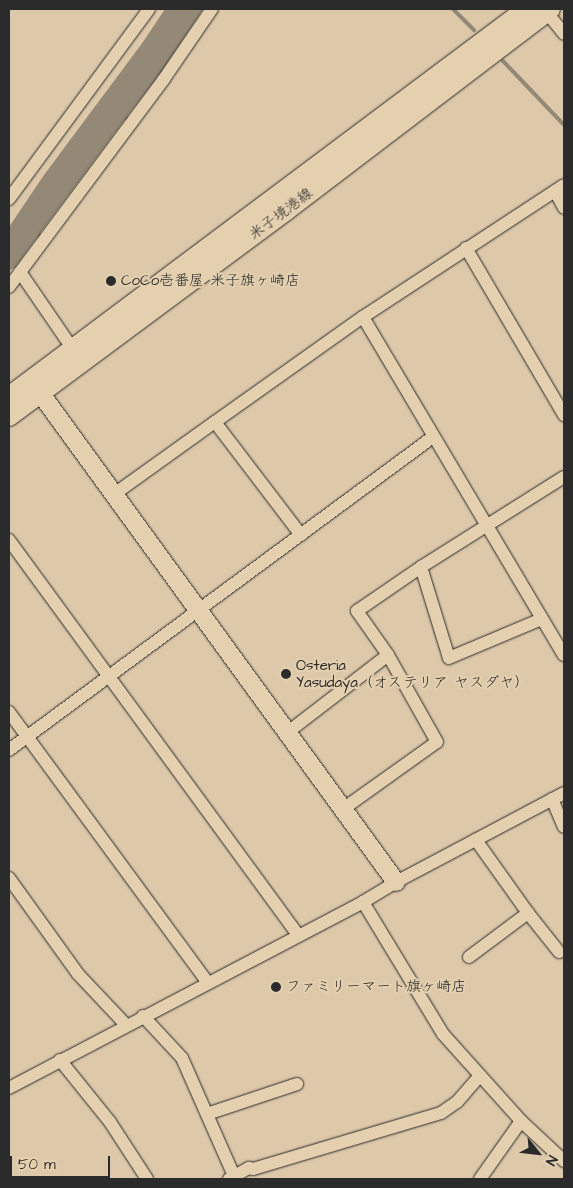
<!DOCTYPE html>
<meta charset="utf-8">
<style>
body{margin:0}
#map{position:relative;width:573px;height:1188px;overflow:hidden;background:#ddc9aa;font-family:"Architects Daughter","Klee One",sans-serif}
div>[style]{position:absolute}
.water>*{inset:0;background:#948876}
.stream>*{height:4px;margin:-2px;padding:0 2px;transform-origin:2px;border-radius:2px;background:#948876}
.roads{filter:drop-shadow(0 0 1px #2b2b2b) drop-shadow(0 0 1px #2b2b2b)}
.street>*{height:12px;margin:-6px;padding:0 6px;transform-origin:6px;border-radius:6px;background:#e4d0af}
.secondary>*{height:18px;margin:-9px;padding:0 9px;transform-origin:9px;border-radius:9px;background:#e4d0af}
.primary>*{height:20px;margin:-10px;padding:0 10px;transform-origin:10px;border-radius:10px;background:#e4d0af}
.dots>*{width:14px;height:14px;translate:-50% -50%;box-sizing:border-box;border:2px solid #e4d0af;border-radius:50%}
span{translate:-50% -50%;white-space:nowrap;text-align:center;line-height:1.15;-webkit-text-stroke:4px #e4d0af;paint-order:stroke}
.street-label{font-size:15px;color:#2b2b2b}
.poi-label{font-size:15px;color:#2b2b2b}
.left{translate:0 -50%;text-align:left}
.frame{position:absolute;inset:0;border:10px solid #2b2b2b;pointer-events:none}
.north{position:absolute;left:513px;top:1128px;width:50px;height:50px;-webkit-text-stroke:4px #e4d0af;paint-order:stroke;rotate:119deg;font-size:14px;font-weight:700;line-height:20px;text-align:center;color:#2b2b2b}
.north::after{content:'';display:block;margin:auto;width:18px;height:22px;background:#2b2b2b;clip-path:polygon(50% 0,100% 100%,50% 72%,0 100%)}
.scale{position:absolute;left:10px;top:1156px;width:100px;height:22px;box-sizing:border-box;border:2px solid #2b2b2b;border-top:0;padding-left:6px;font-size:15px;line-height:18px;white-space:nowrap;color:#2b2b2b;-webkit-text-stroke:4px #e4d0af;paint-order:stroke}
</style>
<div id="map">
<div class="water">
<div style="clip-path:polygon(165px 9px,203px 9px,163px 69px,165px 71px,163px 73px,161px 72px,127px 116px,130px 118px,127px 121px,125px 119px,40px 233px,42px 234px,40px 238px,37px 237px,15px 267px,9px 271px,9px 227px,44px 175px,143px 42px)"></div>
</div>
<div class="stream">
<div style="left:453px;top:9px;width:30px;rotate:45deg"></div>
<div style="left:503px;top:61px;width:88px;rotate:46.4deg"></div>
</div>
<div class="roads">
<div class="street">
<div style="left:544px;top:9px;width:32px;rotate:51deg"></div>
<div style="left:555px;top:191px;width:19px;rotate:62deg"></div>
<div style="left:9px;top:199px;width:236px;rotate:-53.6deg"></div>
<div style="left:466px;top:248px;width:194px;rotate:59.6deg"></div>
<div style="left:20px;top:272px;width:92px;rotate:55.6deg"></div>
<div style="left:9px;top:287px;width:259px;rotate:-53.3deg"></div>
<div style="left:164px;top:79px;width:85px;rotate:-55.6deg"></div>
<div style="left:363px;top:317px;width:393px;rotate:59.3deg"></div>
<div style="left:113px;top:495px;width:125px;rotate:-35.6deg"></div>
<div style="left:301px;top:535px;width:142px;rotate:-127.3deg"></div>
<div style="left:215px;top:422px;width:181px;rotate:-35.4deg"></div>
<div style="left:363px;top:317px;width:240px;rotate:-33.3deg"></div>
<div style="left:9px;top:540px;width:489px;rotate:53.8deg"></div>
<div style="left:421px;top:567px;width:169px;rotate:-32.2deg"></div>
<div style="left:9px;top:712px;width:335px;rotate:53.7deg"></div>
<div style="left:288px;top:732px;width:126px;rotate:-37.6deg"></div>
<div style="left:388px;top:655px;width:54px;rotate:-125.2deg"></div>
<div style="left:357px;top:611px;width:78px;rotate:-34.5deg"></div>
<div style="left:421px;top:567px;width:95px;rotate:72.9deg"></div>
<div style="left:449px;top:658px;width:101px;rotate:-22.8deg"></div>
<div style="left:9px;top:750px;width:527px;rotate:-36.44deg"></div>
<div style="left:552px;top:799px;width:30px;rotate:67deg"></div>
<div style="left:343px;top:809px;width:115px;rotate:-35.5deg"></div>
<div style="left:437px;top:742px;width:100px;rotate:-119.4deg"></div>
<div style="left:9px;top:878px;width:118px;rotate:54.3deg"></div>
<div style="left:78px;top:974px;width:70px;rotate:46.7deg"></div>
<div style="left:363px;top:902px;width:154px;rotate:58.8deg"></div>
<div style="left:443px;top:1034px;width:117px;rotate:48.1deg"></div>
<div style="left:521px;top:1121px;width:59px;rotate:42.9deg"></div>
<div style="left:528px;top:913px;width:50px;rotate:51.5deg"></div>
<div style="left:469px;top:957px;width:74px;rotate:-36.7deg"></div>
<div style="left:528px;top:913px;width:90px;rotate:-125.5deg"></div>
<div style="left:143px;top:1016px;width:57px;rotate:47.1deg"></div>
<div style="left:182px;top:1058px;width:129px;rotate:66.2deg"></div>
<div style="left:60px;top:1060px;width:80px;rotate:51.1deg"></div>
<div style="left:110px;top:1122px;width:68px;rotate:57deg"></div>
<div style="left:9px;top:1088px;width:400px;rotate:-27.7deg"></div>
<div style="left:363px;top:902px;width:39px;rotate:-31deg"></div>
<div style="left:396px;top:882px;width:190px;rotate:-27.9deg"></div>
<div style="left:207px;top:1114px;width:95px;rotate:-18.4deg"></div>
<div style="left:229px;top:1179px;width:23px;rotate:-29deg"></div>
<div style="left:249px;top:1168px;width:4px;rotate:14deg"></div>
<div style="left:253px;top:1169px;width:196px;rotate:-16.6deg"></div>
<div style="left:441px;top:1113px;width:19px;rotate:-35deg"></div>
<div style="left:457px;top:1102px;width:33px;rotate:-49deg"></div>
<div style="left:480px;top:1179px;width:71px;rotate:-54.7deg"></div>
</div>
<div class="secondary">
<div style="left:33px;top:383px;width:617px;rotate:53.97deg"></div>
</div>
<div class="primary">
<div style="left:9px;top:397px;width:647px;rotate:-36.83deg"></div>
<div style="left:9px;top:416px;width:344px;rotate:-36.6deg"></div>
<div style="left:285px;top:211px;width:333px;rotate:-37.3deg"></div>
</div>
</div>
<div class="dots">
<div style="left:111px;top:281px;background:#2b2b2b"></div>
<div style="left:286px;top:674px;background:#2b2b2b"></div>
<div style="left:276px;top:987px;background:#2b2b2b"></div>
</div>
<div class="street-label">
<span style="left:281px;top:214px;rotate:-37deg">米子境港線</span>
</div>
<div class="poi-label">
<span class="left" style="left:121px;top:281px">CoCo壱番屋 米子旗ヶ崎店</span>
<span class="left" style="left:296px;top:674px">Osteria<br>Yasudaya（オステリア ヤスダヤ）</span>
<span class="left" style="left:286px;top:987px">ファミリーマート旗ヶ崎店</span>
</div>
<div class="frame"></div>
<div class="north">N</div>
<div class="scale">50 m</div>
</div>
